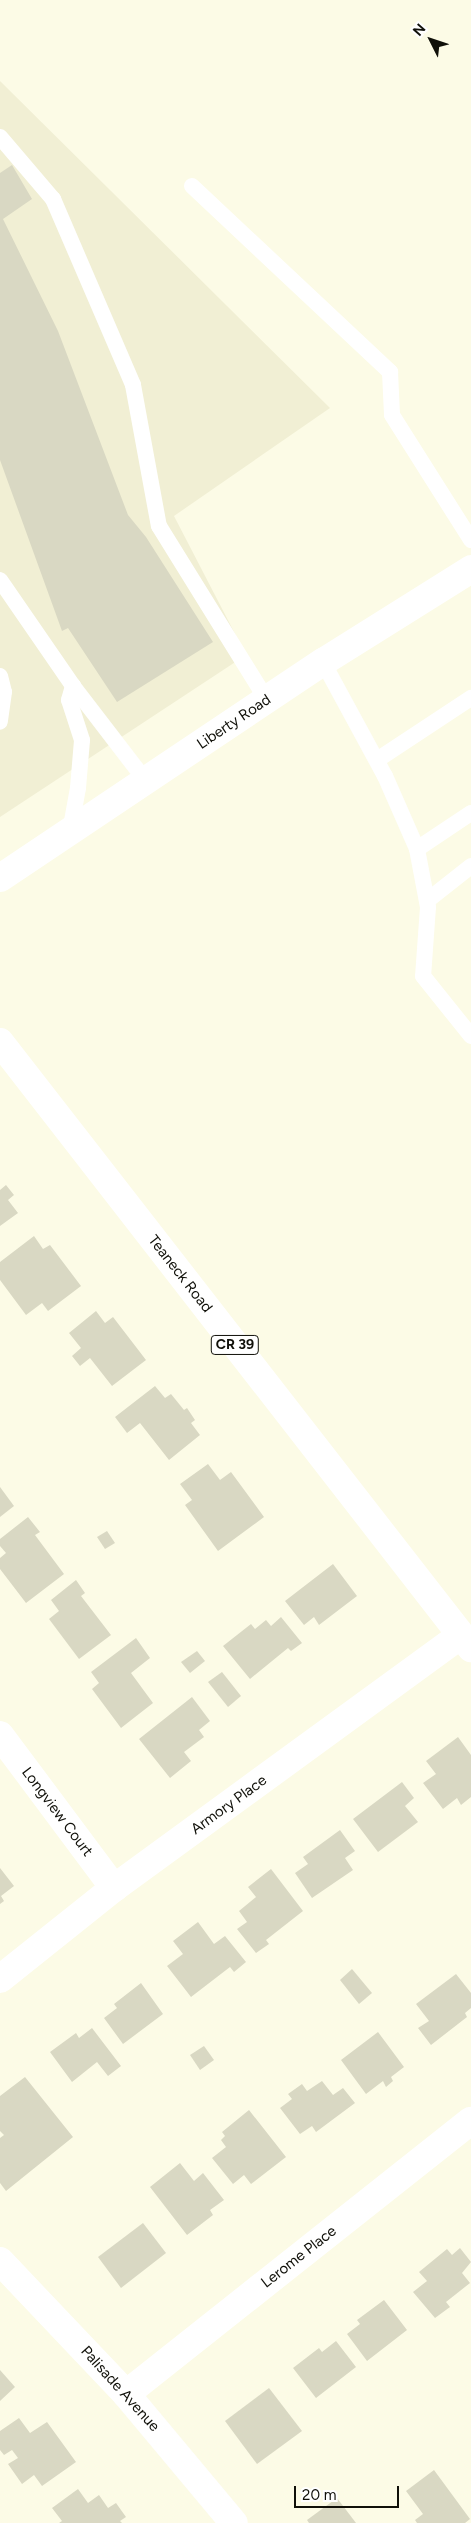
<!DOCTYPE html>
<style>
body{margin:0}
#map{position:relative;width:471px;height:2523px;overflow:hidden;background:#fcfbe6;font-family:Figtree,sans-serif}
div>[style]{position:absolute}
.built>*{inset:0;background:#f1efd4}
.building>*{inset:0;background:#d9d8c3}
.lane>*{height:16px;margin:-8px;padding:0 8px;transform-origin:8px;border-radius:8px;background:#fff}
.street>*{height:28px;margin:-14px;padding:0 14px;transform-origin:14px;border-radius:14px;background:#fff}
.secondary>*{height:28px;margin:-14px;padding:0 14px;transform-origin:14px;border-radius:14px;background:#fff}
.primary>*{height:28px;margin:-14px;padding:0 14px;transform-origin:14px;border-radius:14px;background:#fff}
span{translate:-50% -50%;white-space:nowrap;text-align:center;line-height:1.15;-webkit-text-stroke:4.5px #fff;paint-order:stroke}
.shield-label span{padding:1px 4px;background:#fff;border:1px solid;border-radius:4px;-webkit-text-stroke-width:0}
.shield-label{font-size:14px;color:#101009;font-weight:700}
.street-label{font-size:15px;color:#101009}
.north{position:absolute;left:406px;top:15px;width:50px;height:50px;-webkit-text-stroke:4px #fff;paint-order:stroke;rotate:311deg;font-size:14px;font-weight:700;line-height:20px;text-align:center;color:#101009}
.north::after{content:'';display:block;margin:auto;width:18px;height:22px;background:#101009;clip-path:polygon(50% 0,100% 100%,50% 72%,0 100%)}
.scale{position:absolute;left:294px;top:2486px;width:105px;height:22px;box-sizing:border-box;border:2px solid #101009;border-top:0;padding-left:6px;font-size:15px;line-height:18px;white-space:nowrap;color:#101009;-webkit-text-stroke:4px #fff;paint-order:stroke}
</style>
<div id="map">
<div class="built">
<div style="clip-path:polygon(0 81px,330px 408px,174px 516px,246px 655px,0 817px)"></div>
</div>
<div class="building">
<div style="clip-path:polygon(12px 165px,32px 199px,3px 219px,58px 331px,128px 515px,146px 537px,213px 642px,117px 702px,68px 628px,62px 631px,0 460px,0 173px)"></div>
<div style="clip-path:polygon(6px 1185px,14px 1195px,8px 1200px,18px 1213px,0 1226px,0 1190px)"></div>
<div style="clip-path:polygon(34px 1236px,43px 1249px,50px 1245px,81px 1286px,48px 1311px,42px 1303px,26px 1315px,0 1280px,0 1262px)"></div>
<div style="clip-path:polygon(96px 1311px,105px 1323px,113px 1317px,146px 1360px,112px 1386px,90px 1358px,80px 1366px,72px 1356px,81px 1348px,69px 1333px)"></div>
<div style="clip-path:polygon(155px 1386px,165px 1398px,171px 1394px,184px 1410px,187px 1408px,195px 1420px,191px 1423px,200px 1435px,169px 1460px,140px 1423px,127px 1433px,115px 1417px)"></div>
<div style="clip-path:polygon(208px 1464px,220px 1480px,231px 1472px,264px 1517px,218px 1551px,185px 1505px,192px 1500px,180px 1484px)"></div>
<div style="clip-path:polygon(0 1487px,14px 1506px,0 1517px)"></div>
<div style="clip-path:polygon(28px 1517px,40px 1532px,35px 1535px,64px 1574px,26px 1603px,0 1569px,0 1558px,6px 1553px,0 1546px,0 1539px)"></div>
<div style="clip-path:polygon(107px 1531px,115px 1543px,105px 1549px,97px 1537px)"></div>
<div style="clip-path:polygon(333px 1564px,357px 1596px,319px 1625px,314px 1617px,304px 1625px,285px 1601px)"></div>
<div style="clip-path:polygon(76px 1580px,85px 1593px,81px 1596px,111px 1635px,79px 1659px,49px 1619px,59px 1611px,51px 1600px)"></div>
<div style="clip-path:polygon(281px 1617px,302px 1643px,291px 1651px,288px 1648px,250px 1679px,223px 1646px,251px 1624px,255px 1629px,266px 1620px,271px 1626px)"></div>
<div style="clip-path:polygon(136px 1638px,150px 1658px,131px 1673px,153px 1703px,121px 1728px,92px 1689px,99px 1683px,91px 1672px)"></div>
<div style="clip-path:polygon(197px 1651px,205px 1661px,190px 1673px,181px 1662px)"></div>
<div style="clip-path:polygon(222px 1672px,241px 1696px,228px 1707px,208px 1682px)"></div>
<div style="clip-path:polygon(192px 1697px,210px 1721px,199px 1730px,204px 1737px,184px 1752px,191px 1761px,170px 1778px,139px 1739px)"></div>
<div style="clip-path:polygon(458px 1737px,471px 1755px,471px 1797px,461px 1805px,457px 1798px,443px 1809px,423px 1783px,436px 1774px,426px 1761px)"></div>
<div style="clip-path:polygon(402px 1782px,414px 1798px,405px 1806px,418px 1822px,378px 1852px,353px 1819px)"></div>
<div style="clip-path:polygon(340px 1830px,355px 1851px,345px 1858px,353px 1870px,312px 1898px,295px 1873px,308px 1864px,303px 1857px)"></div>
<div style="clip-path:polygon(0 1868px,14px 1886px,1px 1896px,4px 1901px,0 1904px)"></div>
<div style="clip-path:polygon(271px 1869px,303px 1911px,266px 1940px,269px 1944px,256px 1953px,237px 1929px,247px 1922px,239px 1911px,256px 1897px,248px 1887px)"></div>
<div style="clip-path:polygon(198px 1922px,214px 1944px,225px 1936px,246px 1962px,234px 1972px,230px 1967px,191px 1997px,167px 1966px,183px 1954px,173px 1941px)"></div>
<div style="clip-path:polygon(352px 1969px,372px 1993px,359px 2004px,340px 1980px)"></div>
<div style="clip-path:polygon(456px 1974px,471px 1993px,471px 2008px,465px 2013px,467px 2017px,431px 2045px,418px 2028px,429px 2021px,416px 2004px)"></div>
<div style="clip-path:polygon(141px 1983px,163px 2014px,123px 2044px,104px 2018px,117px 2008px,114px 2004px)"></div>
<div style="clip-path:polygon(92px 2028px,121px 2066px,108px 2076px,97px 2062px,72px 2082px,50px 2052px,76px 2033px,79px 2038px)"></div>
<div style="clip-path:polygon(378px 2032px,404px 2067px,391px 2077px,393px 2081px,386px 2087px,383px 2081px,366px 2094px,341px 2060px)"></div>
<div style="clip-path:polygon(204px 2046px,214px 2060px,200px 2070px,190px 2055px)"></div>
<div style="clip-path:polygon(25px 2077px,73px 2137px,6px 2191px,0 2183px,0 2138px,4px 2135px,0 2131px,0 2096px)"></div>
<div style="clip-path:polygon(322px 2081px,333px 2095px,343px 2088px,355px 2103px,316px 2132px,312px 2126px,300px 2134px,280px 2108px,292px 2099px,288px 2094px,302px 2084px,307px 2091px)"></div>
<div style="clip-path:polygon(249px 2110px,286px 2157px,251px 2184px,244px 2175px,233px 2184px,212px 2158px,226px 2147px,221px 2140px,225px 2136px,222px 2132px)"></div>
<div style="clip-path:polygon(180px 2163px,194px 2181px,203px 2173px,224px 2200px,210px 2210px,213px 2215px,187px 2235px,150px 2187px)"></div>
<div style="clip-path:polygon(143px 2223px,166px 2253px,121px 2288px,98px 2257px)"></div>
<div style="clip-path:polygon(460px 2248px,471px 2262px,462px 2273px,470px 2283px,446px 2302px,450px 2307px,435px 2318px,413px 2292px,427px 2281px,419px 2272px,447px 2249px,452px 2255px)"></div>
<div style="clip-path:polygon(384px 2300px,407px 2330px,367px 2361px,347px 2334px,360px 2324px,357px 2320px)"></div>
<div style="clip-path:polygon(336px 2341px,356px 2367px,316px 2398px,293px 2368px,319px 2348px,322px 2352px)"></div>
<div style="clip-path:polygon(0 2370px,15px 2387px,0 2401px)"></div>
<div style="clip-path:polygon(269px 2388px,302px 2431px,257px 2464px,225px 2421px)"></div>
<div style="clip-path:polygon(19px 2418px,30px 2433px,47px 2422px,76px 2462px,42px 2486px,34px 2475px,22px 2484px,8px 2464px,18px 2458px,12px 2450px,4px 2455px,0 2450px,0 2431px)"></div>
<div style="clip-path:polygon(434px 2470px,470px 2519px,465px 2523px,417px 2523px,415px 2520px,423px 2514px,406px 2491px)"></div>
<div style="clip-path:polygon(78px 2489px,88px 2503px,99px 2495px,108px 2508px,116px 2503px,126px 2517px,120px 2521px,122px 2523px,59px 2523px,62px 2521px,52px 2508px)"></div>
<div style="clip-path:polygon(337px 2498px,356px 2523px,309px 2523px,307px 2520px)"></div>
</div>
<div class="lane">
<div style="left:0;top:137px;width:82px;rotate:49.5deg"></div>
<div style="left:53px;top:199px;width:202px;rotate:66.7deg"></div>
<div style="left:133px;top:385px;width:143px;rotate:79.6deg"></div>
<div style="left:159px;top:526px;width:205px;rotate:58.2deg"></div>
<div style="left:192px;top:186px;width:272px;rotate:43.2deg"></div>
<div style="left:390px;top:372px;width:43px;rotate:87.3deg"></div>
<div style="left:392px;top:415px;width:148px;rotate:57.7deg"></div>
<div style="left:0;top:580px;width:129px;rotate:55.4deg"></div>
<div style="left:73px;top:686px;width:120px;rotate:52.5deg"></div>
<div style="left:323px;top:662px;width:130px;rotate:61.5deg"></div>
<div style="left:385px;top:776px;width:80px;rotate:66.3deg"></div>
<div style="left:417px;top:849px;width:59px;rotate:79.3deg"></div>
<div style="left:428px;top:907px;width:69px;rotate:94.1deg"></div>
<div style="left:423px;top:976px;width:77px;rotate:51.3deg"></div>
<div style="left:0;top:676px;width:16px;rotate:76deg"></div>
<div style="left:4px;top:692px;width:30px;rotate:98deg"></div>
<div style="left:377px;top:760px;width:113px;rotate:-33.4deg"></div>
<div style="left:70px;top:832px;width:45px;rotate:-79.7deg"></div>
<div style="left:78px;top:788px;width:48px;rotate:-85.2deg"></div>
<div style="left:82px;top:740px;width:42px;rotate:-108deg"></div>
<div style="left:69px;top:700px;width:15px;rotate:-74deg"></div>
<div style="left:417px;top:849px;width:65px;rotate:-33.7deg"></div>
<div style="left:428px;top:900px;width:55px;rotate:-38.3deg"></div>
</div>
<div class="street">
<div style="left:0;top:1735px;width:191px;rotate:53.3deg"></div>
<div style="left:0;top:1979px;width:146px;rotate:-38.6deg"></div>
<div style="left:114px;top:1888px;width:429px;rotate:-36.1deg"></div>
<div style="left:0;top:2261px;width:183px;rotate:46.5deg"></div>
<div style="left:126px;top:2394px;width:168px;rotate:50.1deg"></div>
<div style="left:126px;top:2394px;width:440px;rotate:-38.4deg"></div>
</div>
<div class="secondary">
<div style="left:0;top:878px;width:389px;rotate:-33.8deg"></div>
<div style="left:323px;top:662px;width:175px;rotate:-32.1deg"></div>
</div>
<div class="primary">
<div style="left:0;top:1042px;width:768px;rotate:52.14deg"></div>
</div>
<div class="shield-label">
<span style="left:235px;top:1345px">CR 39</span>
</div>
<div class="street-label">
<span style="left:234px;top:722px;rotate:-34deg">Liberty Road</span>
<span style="left:180px;top:1274px;rotate:52deg">Teaneck Road</span>
<span style="left:229px;top:1805px;rotate:-36deg">Armory Place</span>
<span style="left:57px;top:1812px;rotate:53deg">Longview Court</span>
<span style="left:299px;top:2257px;rotate:-38deg">Lerome Place</span>
<span style="left:120px;top:2389px;rotate:48deg">Palisade Avenue</span>
</div>
<div class="north">N</div>
<div class="scale">20 m</div>
</div>
